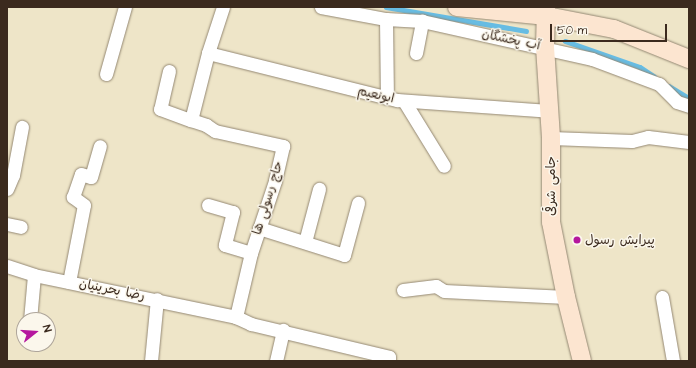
<!DOCTYPE html>
<meta charset="utf-8">
<style>
body{margin:0}
#map{position:relative;width:696px;height:368px;overflow:hidden;background:#eee5c8;font-family:"Architects Daughter","Playpen Sans Arabic",sans-serif}
div>[style]{position:absolute}
.stream>*{height:4.5px;margin:-2.25px;padding:0 2.25px;transform-origin:2.25px;border-radius:2.25px;background:#67bce3}
.roads{filter:drop-shadow(0 0 1px #948873) drop-shadow(0 0 1px #948873)}
.street>*{height:13px;margin:-6.5px;padding:0 6.5px;transform-origin:6.5px;border-radius:6.5px;background:#fff}
.secondary>*{height:18px;margin:-9px;padding:0 9px;transform-origin:9px;border-radius:9px;background:#fce5d0}
.dots>*{width:11px;height:11px;translate:-50% -50%;box-sizing:border-box;border:2px solid #fbf7ec;border-radius:50%}
span{translate:-50% -50%;white-space:nowrap;text-align:center;line-height:1.15;-webkit-text-stroke:3px #fbf7ec;paint-order:stroke}
.street-label{font-size:13px;color:#3b2a1e}
.poi-label{font-size:13px;color:#3b2a1e}
.left{translate:0 -50%;text-align:left}
.frame{position:absolute;inset:0;border:8px solid #3b2a1e;pointer-events:none}
.north{position:absolute;left:16px;top:312px;width:40px;height:40px;box-sizing:border-box;background:#fbf7ec;border:1px solid #aea59a;border-radius:50%;rotate:73deg;font-size:11px;font-weight:700;line-height:16px;text-align:center;color:#3b2a1e}
.north::after{content:'';display:block;margin:auto;width:14px;height:18px;background:#b5179e;clip-path:polygon(50% 0,100% 100%,50% 72%,0 100%)}
.scale{position:absolute;left:550px;top:24px;width:117px;height:18px;box-sizing:border-box;border:2px solid #3b2a1e;border-top:0;padding-left:5px;font-size:12px;line-height:14px;white-space:nowrap;color:#3b2a1e;-webkit-text-stroke:3px #fbf7ec;paint-order:stroke}
</style>
<div id="map">
<div class="stream">
<div style="left:386px;top:7px;width:142px;rotate:9.7deg"></div>
<div style="left:565px;top:41px;width:79px;rotate:19.1deg"></div>
<div style="left:640px;top:67px;width:17px;rotate:33deg"></div>
<div style="left:669px;top:86px;width:23px;rotate:31deg"></div>
</div>
<div class="roads">
<div class="street">
<div style="left:223px;top:7px;width:48px;rotate:108.1deg"></div>
<div style="left:208px;top:53px;width:69px;rotate:104.2deg"></div>
<div style="left:191px;top:120px;width:16px;rotate:18deg"></div>
<div style="left:206px;top:125px;width:11px;rotate:34deg"></div>
<div style="left:215px;top:131px;width:70px;rotate:12.4deg"></div>
<div style="left:283px;top:146px;width:36px;rotate:103deg"></div>
<div style="left:275px;top:181px;width:76px;rotate:108.4deg"></div>
<div style="left:251px;top:253px;width:66px;rotate:103.2deg"></div>
<div style="left:321px;top:7px;width:66px;rotate:10.5deg"></div>
<div style="left:386px;top:19px;width:36px;rotate:3deg"></div>
<div style="left:422px;top:21px;width:174px;rotate:12.6deg"></div>
<div style="left:592px;top:59px;width:72px;rotate:20.5deg"></div>
<div style="left:659px;top:84px;width:25px;rotate:45deg"></div>
<div style="left:677px;top:102px;width:13px;rotate:18deg"></div>
<div style="left:386px;top:19px;width:79px;rotate:89.3deg"></div>
<div style="left:208px;top:53px;width:195px;rotate:14deg"></div>
<div style="left:397px;top:100px;width:152px;rotate:4.1deg"></div>
<div style="left:416px;top:53px;width:33px;rotate:-79deg"></div>
<div style="left:169px;top:71px;width:39px;rotate:103deg"></div>
<div style="left:160px;top:109px;width:33px;rotate:20deg"></div>
<div style="left:106px;top:74px;width:70px;rotate:-74.2deg"></div>
<div style="left:404px;top:101px;width:76px;rotate:58.4deg"></div>
<div style="left:551px;top:138px;width:81px;rotate:2.1deg"></div>
<div style="left:632px;top:141px;width:16px;rotate:-14deg"></div>
<div style="left:648px;top:137px;width:41px;rotate:7deg"></div>
<div style="left:7px;top:189px;width:15px;rotate:-67deg"></div>
<div style="left:13px;top:175px;width:49px;rotate:-79.4deg"></div>
<div style="left:208px;top:205px;width:26px;rotate:16deg"></div>
<div style="left:233px;top:212px;width:34px;rotate:104deg"></div>
<div style="left:225px;top:245px;width:27px;rotate:17deg"></div>
<div style="left:7px;top:224px;width:14px;rotate:12deg"></div>
<div style="left:259px;top:228px;width:89px;rotate:17.6deg"></div>
<div style="left:344px;top:255px;width:54px;rotate:-74.9deg"></div>
<div style="left:305px;top:242px;width:55px;rotate:-75.2deg"></div>
<div style="left:7px;top:266px;width:28px;rotate:18deg"></div>
<div style="left:34px;top:275px;width:206px;rotate:11.7deg"></div>
<div style="left:236px;top:317px;width:17px;rotate:25deg"></div>
<div style="left:251px;top:324px;width:142px;rotate:13.4deg"></div>
<div style="left:389px;top:357px;width:4px;rotate:90deg"></div>
<div style="left:69px;top:282px;width:78px;rotate:-79deg"></div>
<div style="left:84px;top:205px;width:14px;rotate:-144deg"></div>
<div style="left:73px;top:197px;width:24px;rotate:-71deg"></div>
<div style="left:81px;top:174px;width:10px;rotate:17deg"></div>
<div style="left:91px;top:177px;width:32px;rotate:-74deg"></div>
<div style="left:403px;top:290px;width:33px;rotate:-7deg"></div>
<div style="left:436px;top:286px;width:9px;rotate:32deg"></div>
<div style="left:444px;top:291px;width:122px;rotate:2.8deg"></div>
<div style="left:662px;top:297px;width:65px;rotate:80.2deg"></div>
<div style="left:30px;top:320px;width:45px;rotate:-84.9deg"></div>
<div style="left:151px;top:361px;width:62px;rotate:-84.5deg"></div>
<div style="left:276px;top:361px;width:32px;rotate:-77deg"></div>
</div>
<div class="secondary">
<div style="left:457px;top:7px;width:90px;rotate:5.7deg"></div>
<div style="left:547px;top:16px;width:68px;rotate:11deg"></div>
<div style="left:614px;top:29px;width:81px;rotate:21.8deg"></div>
<div style="left:546px;top:7px;width:40px;rotate:91.4deg"></div>
<div style="left:545px;top:47px;width:91px;rotate:86.2deg"></div>
<div style="left:551px;top:138px;width:84px;rotate:90deg"></div>
<div style="left:551px;top:222px;width:76px;rotate:78.7deg"></div>
<div style="left:566px;top:297px;width:66px;rotate:76deg"></div>
</div>
</div>
<div class="dots">
<div style="left:577px;top:240px;background:#b5179e"></div>
</div>
<div class="street-label">
<span style="left:511px;top:40px;rotate:12deg">آب پخشگان</span>
<span style="left:376px;top:95px;rotate:13deg">ابونعیم</span>
<span style="left:551px;top:186px;rotate:-90deg">جامی شرقی</span>
<span style="left:268px;top:198px;rotate:-73deg">حاج رسولی ها</span>
<span style="left:112px;top:290px;rotate:11deg">رضا بحرینیان</span>
</div>
<div class="poi-label">
<span class="left" style="left:585px;top:240px">پیرایش رسول</span>
</div>
<div class="frame"></div>
<div class="north">N</div>
<div class="scale">50 m</div>
</div>
